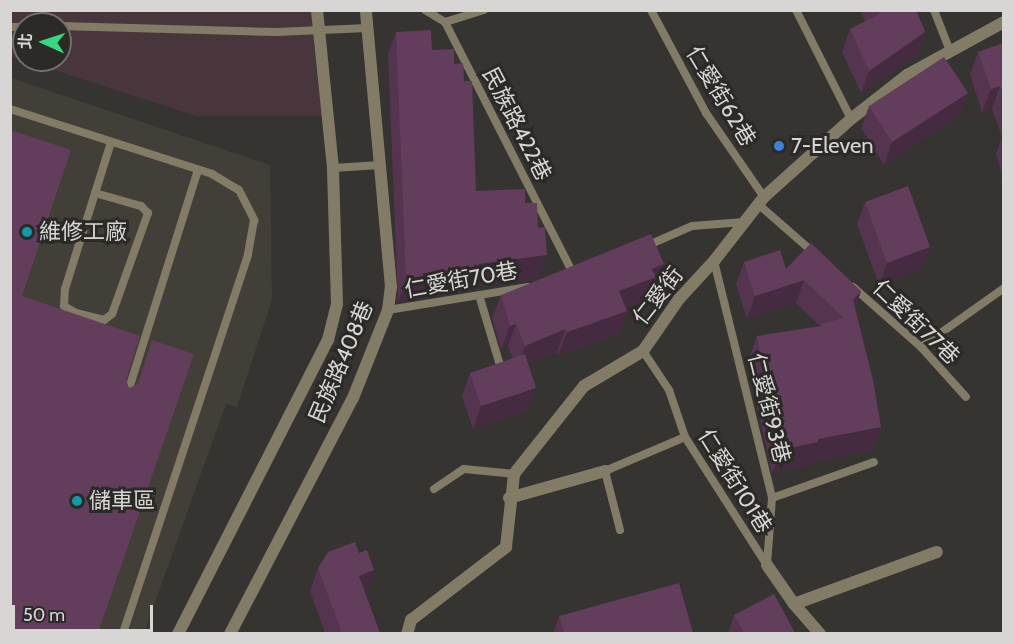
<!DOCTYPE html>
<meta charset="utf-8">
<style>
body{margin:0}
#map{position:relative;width:1014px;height:644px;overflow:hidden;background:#353431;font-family:Cabin,"Noto Sans TC",sans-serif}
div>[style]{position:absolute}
.industrial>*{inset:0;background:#49363c}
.built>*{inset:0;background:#423f38}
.service>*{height:8px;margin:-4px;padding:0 4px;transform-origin:4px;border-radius:4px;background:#827c67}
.minor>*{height:12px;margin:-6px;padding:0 6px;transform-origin:6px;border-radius:6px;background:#827c67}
.tertiary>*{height:12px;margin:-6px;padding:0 6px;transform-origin:6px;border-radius:6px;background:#827c67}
.wall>*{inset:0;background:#55344f}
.shaded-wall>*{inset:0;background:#452b40}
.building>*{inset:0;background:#633d5c}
.dots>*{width:16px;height:16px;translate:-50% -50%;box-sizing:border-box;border:3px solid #2b2a27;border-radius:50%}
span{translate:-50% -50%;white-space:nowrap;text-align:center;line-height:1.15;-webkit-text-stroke:6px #2b2a27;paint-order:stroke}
.street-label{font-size:22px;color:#d7d6d4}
.poi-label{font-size:22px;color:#d7d6d4}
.left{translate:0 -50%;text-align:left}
.frame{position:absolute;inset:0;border:12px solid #d7d6d4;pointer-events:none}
.north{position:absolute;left:12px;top:12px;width:60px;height:60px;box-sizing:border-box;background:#2b2a27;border:2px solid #706f6c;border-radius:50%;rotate:273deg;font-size:16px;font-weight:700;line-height:24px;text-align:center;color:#d7d6d4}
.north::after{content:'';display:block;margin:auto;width:21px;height:27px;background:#33d882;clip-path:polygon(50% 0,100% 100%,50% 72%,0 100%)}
.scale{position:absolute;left:12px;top:605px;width:141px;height:27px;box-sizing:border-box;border:3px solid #d7d6d4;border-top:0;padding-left:8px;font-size:18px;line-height:21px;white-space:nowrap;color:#d7d6d4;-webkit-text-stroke:4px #2b2a27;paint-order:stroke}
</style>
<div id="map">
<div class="industrial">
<div style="clip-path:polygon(evenodd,11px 11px,324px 11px,333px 116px,196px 116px,11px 56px,11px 11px,24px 24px,60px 24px,60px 60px,24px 60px,24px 24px)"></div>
</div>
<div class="built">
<div style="clip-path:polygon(11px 78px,270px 165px,272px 300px,237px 407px,226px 404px,144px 633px,11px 634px)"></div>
</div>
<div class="service">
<div style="left:425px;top:10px;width:23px;rotate:31deg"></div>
<div style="left:484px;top:10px;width:41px;rotate:162.9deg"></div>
<div style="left:445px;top:22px;width:286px;rotate:63deg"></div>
<div style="left:651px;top:10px;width:117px;rotate:61.9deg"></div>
<div style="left:706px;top:113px;width:102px;rotate:55.4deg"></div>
<div style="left:796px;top:10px;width:122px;rotate:63.2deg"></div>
<div style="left:934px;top:10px;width:44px;rotate:68.7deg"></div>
<div style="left:60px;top:26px;width:216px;rotate:1.6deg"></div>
<div style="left:276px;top:32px;width:92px;rotate:-2.5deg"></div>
<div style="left:10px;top:27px;width:14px"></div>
<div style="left:10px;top:109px;width:212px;rotate:17.8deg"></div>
<div style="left:212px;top:174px;width:31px;rotate:31deg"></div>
<div style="left:239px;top:190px;width:34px;rotate:63deg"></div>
<div style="left:254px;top:220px;width:36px;rotate:100deg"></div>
<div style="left:248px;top:255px;width:399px;rotate:108.3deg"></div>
<div style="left:333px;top:168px;width:47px;rotate:-3.7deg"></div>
<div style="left:95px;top:193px;width:48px;rotate:15.8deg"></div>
<div style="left:141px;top:206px;width:10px;rotate:45deg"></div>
<div style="left:148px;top:213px;width:107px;rotate:109.6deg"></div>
<div style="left:112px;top:314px;width:10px;rotate:143deg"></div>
<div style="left:104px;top:320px;width:29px;rotate:-166deg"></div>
<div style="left:76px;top:313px;width:14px;rotate:-150deg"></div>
<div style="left:64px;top:306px;width:17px;rotate:-87deg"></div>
<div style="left:65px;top:289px;width:154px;rotate:-72.6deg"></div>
<div style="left:758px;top:204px;width:74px;rotate:41.2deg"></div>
<div style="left:644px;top:247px;width:52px;rotate:-23.6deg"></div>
<div style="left:692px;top:226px;width:52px;rotate:-4.4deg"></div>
<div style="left:714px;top:261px;width:244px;rotate:76.2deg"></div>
<div style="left:772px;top:498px;width:67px;rotate:94.3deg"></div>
<div style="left:853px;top:287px;width:91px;rotate:41.4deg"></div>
<div style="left:921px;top:347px;width:67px;rotate:48deg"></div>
<div style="left:479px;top:295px;width:80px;rotate:73.4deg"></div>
<div style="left:388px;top:310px;width:142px;rotate:-9.3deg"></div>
<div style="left:921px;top:347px;width:102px;rotate:-35.4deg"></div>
<div style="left:643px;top:351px;width:47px;rotate:56.3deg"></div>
<div style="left:669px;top:390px;width:50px;rotate:71.2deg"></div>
<div style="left:685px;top:437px;width:152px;rotate:57.4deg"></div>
<div style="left:127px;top:395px;width:236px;rotate:-72.5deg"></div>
<div style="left:434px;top:489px;width:36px;rotate:-34deg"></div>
<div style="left:464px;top:469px;width:50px;rotate:5.7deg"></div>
<div style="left:772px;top:498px;width:108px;rotate:-19.4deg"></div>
<div style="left:620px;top:530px;width:61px;rotate:-104.3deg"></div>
<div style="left:605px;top:471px;width:87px;rotate:-23deg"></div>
</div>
<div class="minor">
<div style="left:509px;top:498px;width:100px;rotate:-15.7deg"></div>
<div style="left:767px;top:565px;width:47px;rotate:55.3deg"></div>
<div style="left:794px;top:604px;width:40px;rotate:49deg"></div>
<div style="left:794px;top:604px;width:152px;rotate:-20deg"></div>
<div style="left:178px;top:634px;width:330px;rotate:-63deg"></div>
<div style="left:328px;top:340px;width:37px;rotate:-76deg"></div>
<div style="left:337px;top:304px;width:136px;rotate:-91.7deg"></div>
<div style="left:333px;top:168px;width:159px;rotate:-95.8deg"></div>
<div style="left:230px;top:634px;width:266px;rotate:-62.5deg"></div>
<div style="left:353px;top:398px;width:95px;rotate:-68.3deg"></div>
<div style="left:388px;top:310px;width:23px;rotate:-83deg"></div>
<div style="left:391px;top:287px;width:278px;rotate:-95.2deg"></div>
</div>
<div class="tertiary">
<div style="left:407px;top:634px;width:15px;rotate:-74deg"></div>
<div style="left:411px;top:620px;width:120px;rotate:-37.5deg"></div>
<div style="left:506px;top:547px;width:73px;rotate:-83.7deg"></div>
<div style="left:514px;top:474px;width:112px;rotate:-51.5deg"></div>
<div style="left:584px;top:386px;width:69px;rotate:-30.7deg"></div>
<div style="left:643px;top:351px;width:63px;rotate:-55.3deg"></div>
<div style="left:679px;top:299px;width:52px;rotate:-47.4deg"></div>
<div style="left:714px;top:261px;width:81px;rotate:-52deg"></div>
<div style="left:764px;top:197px;width:117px;rotate:-41.9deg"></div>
<div style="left:851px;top:119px;width:71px;rotate:-38.2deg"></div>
<div style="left:907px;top:75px;width:111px;rotate:-28.7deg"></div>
</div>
<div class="wall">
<div style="clip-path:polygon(860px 10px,916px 10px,925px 32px,917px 55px,861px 93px,842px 52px,850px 29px,865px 21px)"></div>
<div style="clip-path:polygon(396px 32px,432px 50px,454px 64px,464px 81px,476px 191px,525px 203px,538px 278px,471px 287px,470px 290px,398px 302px,388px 54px)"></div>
<div style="clip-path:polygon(1004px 43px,1004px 188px,1001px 182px,1003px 177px,996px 154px,1002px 137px,992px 109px,982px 112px,970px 74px,978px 52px)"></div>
<div style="clip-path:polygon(968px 93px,960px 115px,884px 165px,861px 128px,869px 106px)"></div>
<div style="clip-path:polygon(865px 202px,922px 269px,879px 285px,857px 224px)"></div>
<div style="clip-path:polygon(744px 262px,786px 269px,861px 291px,855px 308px,881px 427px,873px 450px,812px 461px,810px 465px,772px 473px,757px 406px,749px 358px,757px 336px,820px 326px,796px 303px,747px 319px,736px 284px)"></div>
<div style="clip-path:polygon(655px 287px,651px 288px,647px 300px,626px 308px,619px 334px,558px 355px,557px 352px,528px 364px,528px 410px,473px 429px,462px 396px,470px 373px,513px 359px,508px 346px,501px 349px,492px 318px,501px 295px)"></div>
<div style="clip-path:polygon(318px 568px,366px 593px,365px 593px,380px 633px,325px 633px,310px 591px)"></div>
<div style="clip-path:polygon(734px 615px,795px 633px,728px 633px)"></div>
<div style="clip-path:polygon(559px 616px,693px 633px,553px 633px)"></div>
</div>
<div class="shaded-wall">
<div style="clip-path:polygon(925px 32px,917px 55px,861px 93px,869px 71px)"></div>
<div style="clip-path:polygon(1000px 86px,992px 109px,982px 112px,991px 89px)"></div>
<div style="clip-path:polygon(968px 93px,960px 115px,884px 165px,892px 142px)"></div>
<div style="clip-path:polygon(930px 247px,922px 269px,879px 285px,887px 263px)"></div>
<div style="clip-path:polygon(547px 255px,538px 278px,471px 287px,470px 290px,398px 302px,406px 279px,478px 264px)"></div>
<div style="clip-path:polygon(664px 264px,655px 287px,651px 288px,647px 300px,611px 314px,619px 291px,652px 269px)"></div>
<div style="clip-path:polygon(804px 280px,796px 303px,747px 319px,755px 296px)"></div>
<div style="clip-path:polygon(861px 291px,853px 313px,853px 300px)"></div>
<div style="clip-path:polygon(627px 311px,619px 334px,558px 355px,567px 332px)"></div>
<div style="clip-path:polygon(516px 324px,508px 346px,501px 349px,510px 326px)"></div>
<div style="clip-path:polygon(565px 329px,557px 352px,517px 369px,525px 346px)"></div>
<div style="clip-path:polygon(536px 388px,528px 410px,473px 429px,481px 406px)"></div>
<div style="clip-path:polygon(881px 427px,873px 450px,812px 461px,810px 465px,772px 473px,781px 450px,818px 439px)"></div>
<div style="clip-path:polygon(374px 570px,366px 593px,351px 599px,359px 576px)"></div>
</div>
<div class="building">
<div style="clip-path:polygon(878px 10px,916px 10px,925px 32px,869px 71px,850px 29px,880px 14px)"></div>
<div style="clip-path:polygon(431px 30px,432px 50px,454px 49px,454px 64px,463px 63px,464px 81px,472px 81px,476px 191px,525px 189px,525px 203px,537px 203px,538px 228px,545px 227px,547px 255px,478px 264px,478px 267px,406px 279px,396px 32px)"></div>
<div style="clip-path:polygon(1004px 43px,1004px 94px,1000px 86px,991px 89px,978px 52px)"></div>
<div style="clip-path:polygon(944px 57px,968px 93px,892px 142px,869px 106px)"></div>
<div style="clip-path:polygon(10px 130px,71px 150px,22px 296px,140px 336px,126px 380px,129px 388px,138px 384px,152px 340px,194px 354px,98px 633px,10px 633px)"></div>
<div style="clip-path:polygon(908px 186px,930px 247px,887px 263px,865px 202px)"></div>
<div style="clip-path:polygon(651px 234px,664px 264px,652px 269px,656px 277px,619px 291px,627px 311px,567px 332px,565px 329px,525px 346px,516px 324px,510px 326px,501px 295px)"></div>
<div style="clip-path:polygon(811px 243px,861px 291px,853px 300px,873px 380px,881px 427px,818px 439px,818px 442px,781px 450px,765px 383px,757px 336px,822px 326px,821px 324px,844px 318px,804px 280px,755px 296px,744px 262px,780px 250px,786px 269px)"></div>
<div style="clip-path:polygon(525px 354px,536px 388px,481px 406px,470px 373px)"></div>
<div style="clip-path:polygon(355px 542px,359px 553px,367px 550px,374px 570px,359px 576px,380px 633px,342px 633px,318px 568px,328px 552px)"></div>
<div style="clip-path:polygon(679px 583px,693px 633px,564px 633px,559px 616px)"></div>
<div style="clip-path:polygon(774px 594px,795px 633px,744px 633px,734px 615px)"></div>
</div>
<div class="dots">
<div style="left:779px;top:146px;background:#3f7fe0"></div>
<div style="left:27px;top:232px;background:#0f9aa8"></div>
<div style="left:77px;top:501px;background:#0f9aa8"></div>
</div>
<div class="street-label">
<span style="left:721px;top:96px;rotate:59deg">仁愛街62巷</span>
<span style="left:517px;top:124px;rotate:63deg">民族路422巷</span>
<span style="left:461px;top:280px;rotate:-10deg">仁愛街70巷</span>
<span style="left:658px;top:296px;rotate:-52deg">仁愛街</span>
<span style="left:916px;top:322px;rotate:44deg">仁愛街77巷</span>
<span style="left:341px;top:362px;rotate:-67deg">民族路408巷</span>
<span style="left:769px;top:408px;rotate:76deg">仁愛街93巷</span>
<span style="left:735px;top:481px;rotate:58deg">仁愛街101巷</span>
</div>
<div class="poi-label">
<span class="left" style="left:791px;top:146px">7-Eleven</span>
<span class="left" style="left:39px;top:232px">維修工廠</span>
<span class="left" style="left:89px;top:501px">儲車區</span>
</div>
<div class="frame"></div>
<div class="north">北</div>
<div class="scale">50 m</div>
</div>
